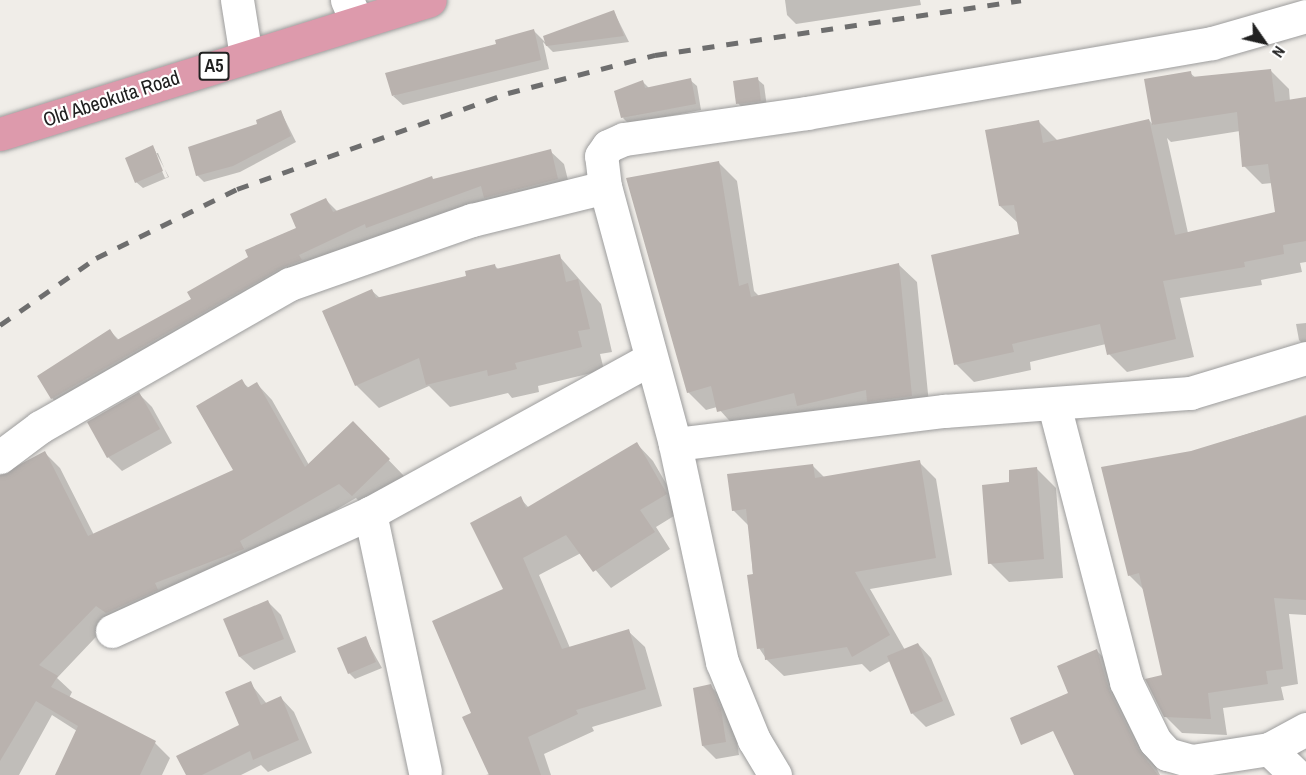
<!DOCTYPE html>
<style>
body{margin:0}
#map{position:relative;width:1306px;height:775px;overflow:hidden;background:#f0ede8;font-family:"Archivo Narrow",sans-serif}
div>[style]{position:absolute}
.shadow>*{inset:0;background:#0003}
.building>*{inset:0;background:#b9b2ae}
.roads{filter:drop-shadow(0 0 2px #9d9d9d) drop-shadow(0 0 2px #9d9d9d)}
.minor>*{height:33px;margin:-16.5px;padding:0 16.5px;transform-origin:16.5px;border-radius:16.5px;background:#fff}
.highway>*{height:33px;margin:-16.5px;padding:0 16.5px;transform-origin:16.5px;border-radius:16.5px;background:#dd9aac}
.rail>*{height:4.5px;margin-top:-2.25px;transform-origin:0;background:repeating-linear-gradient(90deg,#6e6e6e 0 12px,transparent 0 24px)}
span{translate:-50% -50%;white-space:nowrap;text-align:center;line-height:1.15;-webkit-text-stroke:4.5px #fff;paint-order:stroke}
.shield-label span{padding:2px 4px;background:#fff;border:2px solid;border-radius:4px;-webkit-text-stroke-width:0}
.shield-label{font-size:18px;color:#202020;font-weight:700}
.street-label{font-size:20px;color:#202020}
.north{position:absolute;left:1234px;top:12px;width:60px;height:60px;-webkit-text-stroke:4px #fff;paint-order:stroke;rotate:124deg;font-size:16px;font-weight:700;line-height:24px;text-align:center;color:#202020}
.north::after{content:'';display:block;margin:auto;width:21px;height:27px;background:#202020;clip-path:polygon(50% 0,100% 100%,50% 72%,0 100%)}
</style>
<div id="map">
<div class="shadow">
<div style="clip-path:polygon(785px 0,920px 0,921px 5px,796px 24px,787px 15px)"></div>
<div style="clip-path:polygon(614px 12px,629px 42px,553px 52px,543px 42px,549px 69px,403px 105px,393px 96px,534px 31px,546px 43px)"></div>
<div style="clip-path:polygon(evenodd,1271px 71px,1289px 89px,1290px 102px,1306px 101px,1306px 262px,1300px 263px,1302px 272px,1261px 280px,1262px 285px,1180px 298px,1194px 357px,1127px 372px,1109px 354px,1106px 344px,1030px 362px,1031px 370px,974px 382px,956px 364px,1021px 235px,1019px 224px,1000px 206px,1039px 122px,1058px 141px,1149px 120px,1153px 125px,1190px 73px,1196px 78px,1271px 71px,1240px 131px,1244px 166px,1262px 184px,1272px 183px,1276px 213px,1188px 233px,1167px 138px,1171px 142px,1240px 131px)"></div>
<div style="clip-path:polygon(757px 79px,764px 85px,767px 107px,744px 110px,738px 103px)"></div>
<div style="clip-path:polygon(690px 80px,697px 86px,701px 110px,629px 124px,623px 118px,643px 82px,650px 89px)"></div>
<div style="clip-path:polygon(281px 112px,296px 142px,240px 172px,204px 182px,197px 175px)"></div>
<div style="clip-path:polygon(evenodd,153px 147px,169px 177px,143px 188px,136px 182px,153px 147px,154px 153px,158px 153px,168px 177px,165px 178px,154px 153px)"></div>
<div style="clip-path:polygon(550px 151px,564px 164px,571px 192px,490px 201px,65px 412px,52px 398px,110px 331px,120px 341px,193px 299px,298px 228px,326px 200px,338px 212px,434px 180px)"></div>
<div style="clip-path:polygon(719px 163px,737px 181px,754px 291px,759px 296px,899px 265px,917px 282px,930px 414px,737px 429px,717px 407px,706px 410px,688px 392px)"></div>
<div style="clip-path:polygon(559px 256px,601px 304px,612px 352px,600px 354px,604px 370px,538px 386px,539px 392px,512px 398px,508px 393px,450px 407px,429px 386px,379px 408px,356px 385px,372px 291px,380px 298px,468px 278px,495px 266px,499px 270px)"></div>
<div style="clip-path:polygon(1306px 323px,1306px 347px,1299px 340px,1296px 324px)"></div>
<div style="clip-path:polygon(241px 381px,249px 388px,257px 384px,272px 400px,309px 465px,353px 423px,404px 476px,368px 511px,356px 498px,255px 557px,112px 620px,57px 678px,72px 692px,69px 698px,155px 743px,170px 758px,162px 775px,76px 775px,77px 731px,52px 715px,19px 775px,0 775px,0 476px,45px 453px,60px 468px,94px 535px,235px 471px)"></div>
<div style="clip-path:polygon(139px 394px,152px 407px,172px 443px,122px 471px,108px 457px,89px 422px)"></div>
<div style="clip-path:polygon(1306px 415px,1306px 615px,1289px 614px,1298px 684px,1281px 687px,1284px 700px,1223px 708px,1227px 735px,1182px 733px,1166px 717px,1164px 676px,1144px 590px,1129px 575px,1192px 452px)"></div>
<div style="clip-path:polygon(637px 444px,653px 461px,682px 511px,656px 527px,670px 549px,611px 588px,581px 553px,539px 575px,570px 648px,628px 631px,645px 647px,662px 706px,592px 727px,594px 731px,544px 754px,551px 775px,486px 775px,490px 774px,473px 713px,505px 590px,520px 498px,529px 508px)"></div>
<div style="clip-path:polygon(919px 462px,936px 479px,952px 575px,870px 589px,905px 650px,918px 644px,931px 658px,955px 715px,926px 727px,912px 713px,890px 661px,870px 672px,862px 664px,784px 676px,767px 660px,759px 648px,749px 526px,733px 510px,812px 465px,825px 478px)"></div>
<div style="clip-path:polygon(1037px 469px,1056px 488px,1063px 578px,1009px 582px,990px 563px,1011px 484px)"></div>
<div style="clip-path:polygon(268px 602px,281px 615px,296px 652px,254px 670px,240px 657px,225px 620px)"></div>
<div style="clip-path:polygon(365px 638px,382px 668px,355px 679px,349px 673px)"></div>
<div style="clip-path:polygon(1097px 651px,1115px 669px,1126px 709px,1160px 775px,1076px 775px,1070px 694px)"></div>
<div style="clip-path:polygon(250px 683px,267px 704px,281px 698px,294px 712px,312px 753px,268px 772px,261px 765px,241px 775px,192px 775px,241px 726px)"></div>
<div style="clip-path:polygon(710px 686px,724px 699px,734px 723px,739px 755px,716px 759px,703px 746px)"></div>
</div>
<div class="building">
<div style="clip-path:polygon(614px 10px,624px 36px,546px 46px,543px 36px)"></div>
<div style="clip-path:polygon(534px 29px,541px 60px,392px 96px,385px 73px,496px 44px,495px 40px)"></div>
<div style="clip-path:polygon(1271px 69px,1275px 102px,1306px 97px,1306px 241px,1283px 245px,1284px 254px,1244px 262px,1245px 267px,1163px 281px,1176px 339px,1107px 355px,1100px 324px,1012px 344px,1014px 352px,954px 365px,931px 255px,1019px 234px,1014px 205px,999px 206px,985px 130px,1039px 120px,1043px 143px,1149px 119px,1175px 235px,1275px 212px,1268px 164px,1242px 167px,1237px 112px,1152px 125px,1144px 79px,1191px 71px,1192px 77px)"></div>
<div style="clip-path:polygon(758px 77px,761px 101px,736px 104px,733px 81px)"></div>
<div style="clip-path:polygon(691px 78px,696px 104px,621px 118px,614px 91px,643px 80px,645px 88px)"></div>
<div style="clip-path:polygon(281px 110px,291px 136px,233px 166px,196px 176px,188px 147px,257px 124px,256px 120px)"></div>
<div style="clip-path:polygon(153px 145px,163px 171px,135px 183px,125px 158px)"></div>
<div style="clip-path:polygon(551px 149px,558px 179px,484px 198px,481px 186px,366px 228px,365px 224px,299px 255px,302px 260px,281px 268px,51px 399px,37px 376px,110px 329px,117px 340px,191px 299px,187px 292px,248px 257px,245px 250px,296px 228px,290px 214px,326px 198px,333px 212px,432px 176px,433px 179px)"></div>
<div style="clip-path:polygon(719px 161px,739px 286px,748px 283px,751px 297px,899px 263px,912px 396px,867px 402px,866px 390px,797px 406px,794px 393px,717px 412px,711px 386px,687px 393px,626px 178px)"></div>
<div style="clip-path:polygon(560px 254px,566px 282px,578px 279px,590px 329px,578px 331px,582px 347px,515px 363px,517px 369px,488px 376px,487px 370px,426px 385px,419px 358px,355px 386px,322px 311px,372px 289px,376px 298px,466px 276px,465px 271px,495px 264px,496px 269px)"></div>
<div style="clip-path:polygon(242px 379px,247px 388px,257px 382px,305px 467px,353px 421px,390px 459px,352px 496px,339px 484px,240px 541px,244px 549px,155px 583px,158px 590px,106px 613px,96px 606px,39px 665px,58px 676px,51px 687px,156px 741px,140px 775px,55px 775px,78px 726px,36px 701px,0 761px,0 475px,45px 451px,88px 536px,233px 470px,196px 406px)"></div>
<div style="clip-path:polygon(139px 392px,160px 429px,107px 458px,87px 422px)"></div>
<div style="clip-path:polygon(1306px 416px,1306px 600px,1274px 598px,1283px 669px,1266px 671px,1268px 684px,1208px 693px,1211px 719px,1164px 717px,1145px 679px,1162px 675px,1139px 573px,1128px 576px,1101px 467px,1191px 451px)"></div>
<div style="clip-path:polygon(637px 442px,667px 494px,640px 510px,655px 532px,593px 572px,566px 535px,523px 558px,562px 649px,629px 629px,646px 689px,576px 710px,578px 714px,528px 737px,541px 775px,489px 775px,462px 717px,471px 713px,432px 621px,503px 589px,470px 523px,521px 496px,526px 508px)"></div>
<div style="clip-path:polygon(920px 460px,936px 558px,855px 572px,890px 635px,852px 657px,847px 647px,765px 660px,764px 648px,757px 649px,747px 575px,753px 574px,746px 509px,732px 511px,727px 474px,813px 464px,815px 478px)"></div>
<div style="clip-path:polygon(1037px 467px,1044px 559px,988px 564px,982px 485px,1009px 482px,1009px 470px)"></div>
<div style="clip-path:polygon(268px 600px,284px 639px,239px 657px,223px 619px)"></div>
<div style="clip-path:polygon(366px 636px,376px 662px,348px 674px,337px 648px)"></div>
<div style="clip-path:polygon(918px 643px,943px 701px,911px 714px,887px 656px)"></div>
<div style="clip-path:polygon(1097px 649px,1109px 690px,1138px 749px,1158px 775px,1074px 775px,1053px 731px,1021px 745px,1010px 718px,1068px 693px,1057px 666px)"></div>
<div style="clip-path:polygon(251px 681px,261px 705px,281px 696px,299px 740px,253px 760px,250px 751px,202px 775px,186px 775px,176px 756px,239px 725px,225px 692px)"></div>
<div style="clip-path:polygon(711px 684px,721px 709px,726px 742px,702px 746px,693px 688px)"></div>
</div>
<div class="roads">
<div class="minor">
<div style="left:237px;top:0;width:57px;rotate:80.9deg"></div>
<div style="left:347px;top:0;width:24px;rotate:66deg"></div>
<div style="left:1054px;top:405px;width:286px;rotate:75.4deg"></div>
<div style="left:1126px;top:682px;width:66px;rotate:63.8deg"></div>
<div style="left:1155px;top:741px;width:18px;rotate:47deg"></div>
<div style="left:1167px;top:754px;width:26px;rotate:16deg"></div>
<div style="left:1192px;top:761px;width:78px;rotate:-8.9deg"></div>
<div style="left:1269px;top:749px;width:42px;rotate:-28.4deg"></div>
<div style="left:675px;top:444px;width:271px;rotate:-7deg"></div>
<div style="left:944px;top:411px;width:247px;rotate:-4.2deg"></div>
<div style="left:1190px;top:393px;width:121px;rotate:-16.8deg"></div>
<div style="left:0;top:457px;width:50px;rotate:-36.9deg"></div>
<div style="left:40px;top:427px;width:288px;rotate:-29.8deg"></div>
<div style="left:290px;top:284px;width:193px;rotate:-19.4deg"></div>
<div style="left:472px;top:220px;width:137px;rotate:-13.9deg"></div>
<div style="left:370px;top:513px;width:264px;rotate:78deg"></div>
<div style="left:112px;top:631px;width:284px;rotate:-24.6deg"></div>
<div style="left:370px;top:513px;width:320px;rotate:-28.8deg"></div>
<div style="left:1269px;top:749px;width:37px;rotate:44deg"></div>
<div style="left:775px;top:775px;width:41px;rotate:-121deg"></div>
<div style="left:754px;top:740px;width:84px;rotate:-112.3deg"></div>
<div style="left:722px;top:662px;width:223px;rotate:-102.2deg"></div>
<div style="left:675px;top:444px;width:266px;rotate:-105.2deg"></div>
<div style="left:605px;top:187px;width:31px;rotate:-97deg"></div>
<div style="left:601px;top:156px;width:12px;rotate:-55deg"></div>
<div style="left:608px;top:146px;width:17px;rotate:-24deg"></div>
<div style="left:624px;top:139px;width:185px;rotate:-8.1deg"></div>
<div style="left:807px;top:113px;width:411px;rotate:-9.8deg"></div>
<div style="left:1212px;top:43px;width:98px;rotate:-16deg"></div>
</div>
<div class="highway">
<div style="left:0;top:134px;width:450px;rotate:-17.3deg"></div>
</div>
</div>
<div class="rail">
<div style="left:0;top:325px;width:117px;rotate:-34.9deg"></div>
<div style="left:96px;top:258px;width:157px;rotate:-26.1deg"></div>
<div style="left:237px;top:189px;width:288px;rotate:-19.5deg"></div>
<div style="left:508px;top:93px;width:152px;rotate:-14.5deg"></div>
<div style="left:655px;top:55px;width:370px;rotate:-8.5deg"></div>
</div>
<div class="shield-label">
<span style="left:214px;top:66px">A5</span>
</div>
<div class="street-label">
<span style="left:111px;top:98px;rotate:-18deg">Old Abeokuta Road</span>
</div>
<div class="north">N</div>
</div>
